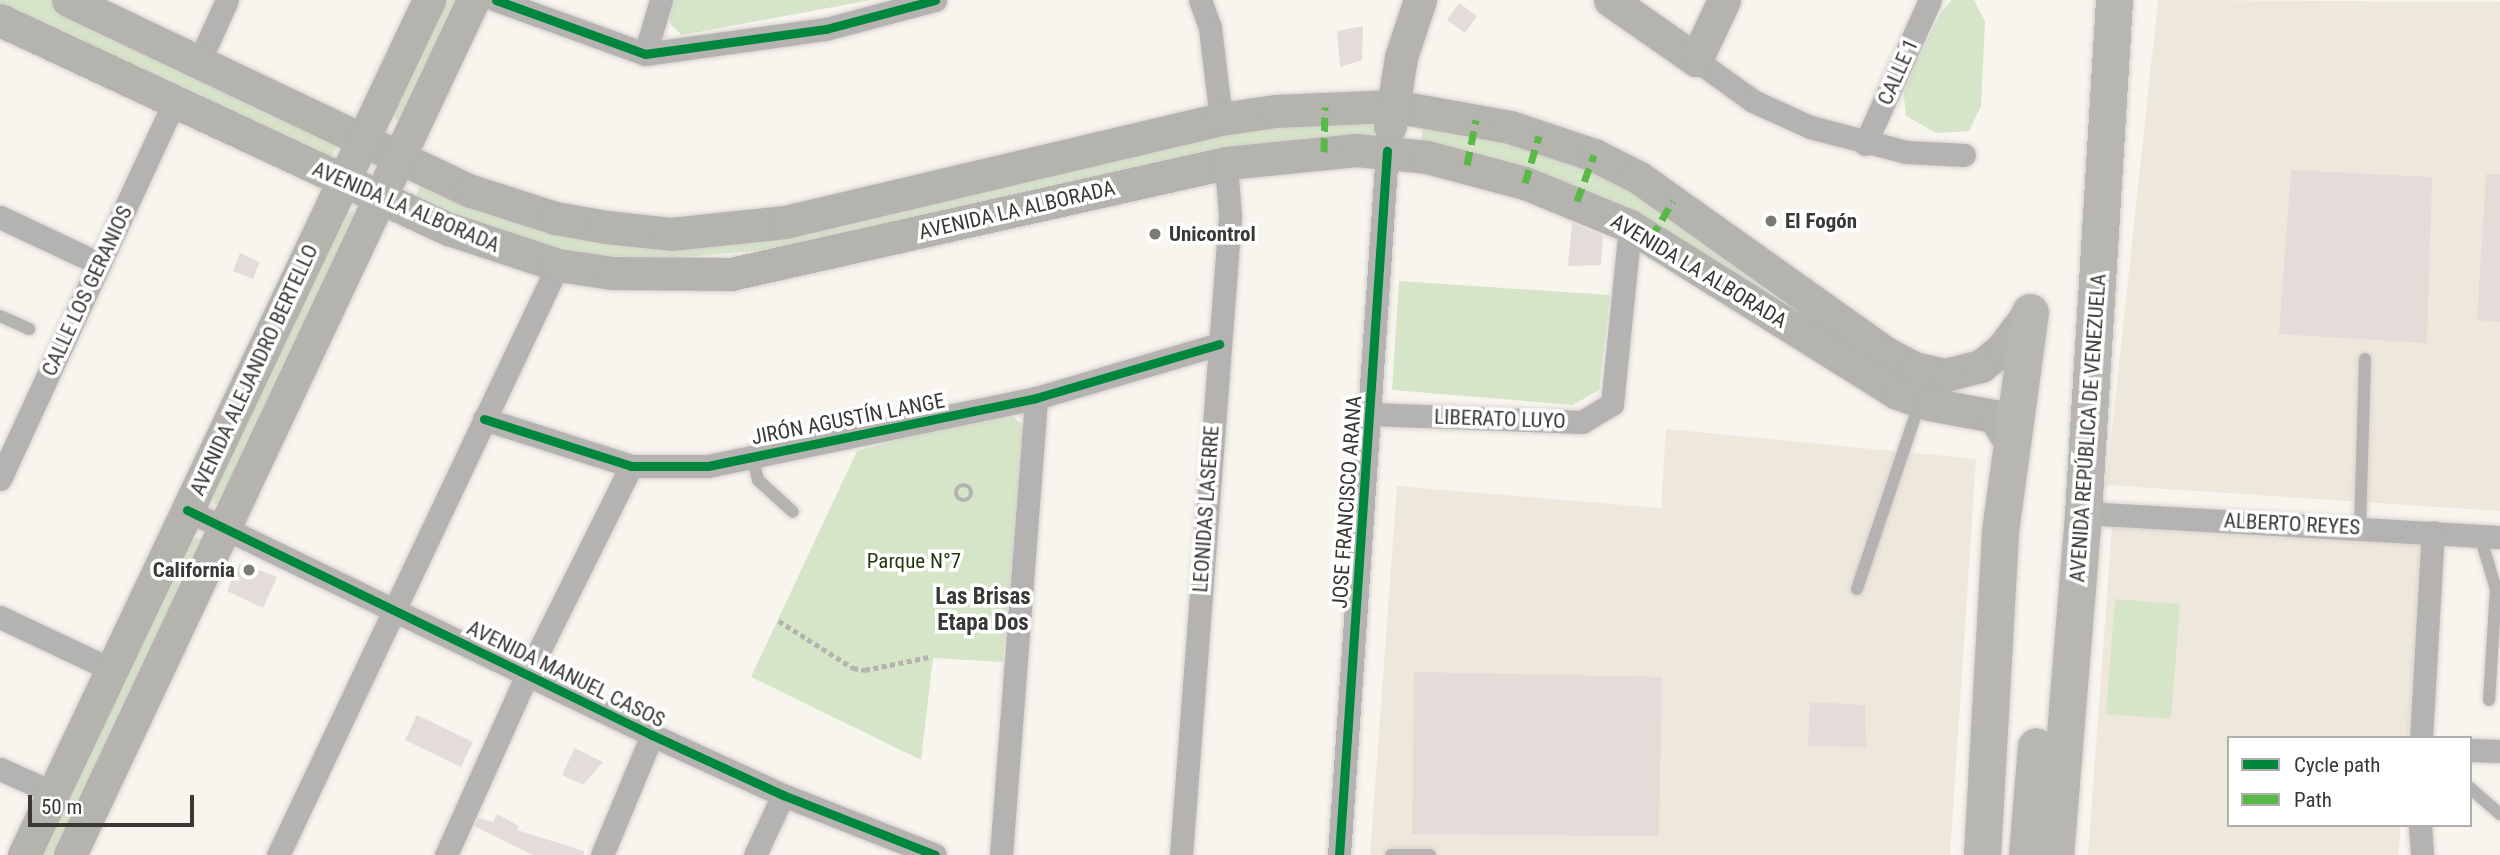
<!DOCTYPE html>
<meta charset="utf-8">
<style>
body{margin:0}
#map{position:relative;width:2500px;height:855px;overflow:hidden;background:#f8f4ee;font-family:"Roboto Condensed",sans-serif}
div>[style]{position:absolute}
.built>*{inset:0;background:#eee7dc}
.green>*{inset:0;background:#d6e5c8}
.building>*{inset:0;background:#e4dcd8}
.path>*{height:4.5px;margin-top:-2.25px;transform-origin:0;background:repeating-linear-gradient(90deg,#b3b3b0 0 5px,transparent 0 8.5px)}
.path>.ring{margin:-2.25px;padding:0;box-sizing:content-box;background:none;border:4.5px solid #b3b3b0;border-radius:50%}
.roads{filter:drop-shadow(0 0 2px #d5d2cd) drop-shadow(0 0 2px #d5d2cd)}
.service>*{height:12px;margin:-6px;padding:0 6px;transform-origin:6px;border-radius:6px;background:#b4b3b1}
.minor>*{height:23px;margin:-11.5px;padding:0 11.5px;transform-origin:11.5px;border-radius:11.5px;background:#b4b3b1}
.secondary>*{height:33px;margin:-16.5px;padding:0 16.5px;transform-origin:16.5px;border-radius:16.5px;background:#b4b3ae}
.primary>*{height:37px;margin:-18.5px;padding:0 18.5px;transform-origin:18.5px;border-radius:18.5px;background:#b7b6b2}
.quiet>*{height:7px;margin-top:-3.5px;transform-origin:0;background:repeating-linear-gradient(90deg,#58b947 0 14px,transparent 0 21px)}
.cycleway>*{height:9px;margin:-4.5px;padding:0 4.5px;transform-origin:4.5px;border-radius:4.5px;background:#00873e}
.dots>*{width:19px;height:19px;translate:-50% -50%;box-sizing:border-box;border:4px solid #fff;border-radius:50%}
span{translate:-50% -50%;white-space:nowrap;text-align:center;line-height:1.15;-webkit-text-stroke:7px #fff;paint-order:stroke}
.street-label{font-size:21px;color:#3a3834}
.poi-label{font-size:21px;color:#3a3834;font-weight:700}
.left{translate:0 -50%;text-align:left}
.right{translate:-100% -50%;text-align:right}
.park-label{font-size:21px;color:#1f390b}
.neighbourhood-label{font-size:23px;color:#3a3834;font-weight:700}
.legend{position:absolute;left:2227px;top:736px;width:245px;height:91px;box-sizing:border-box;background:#fff;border:2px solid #b0afae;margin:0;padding:9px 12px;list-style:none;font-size:21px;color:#3a3834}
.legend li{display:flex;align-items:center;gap:14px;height:35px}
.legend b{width:35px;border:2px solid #b0afae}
.scale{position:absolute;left:28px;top:795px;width:166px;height:32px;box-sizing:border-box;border:4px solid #3a3834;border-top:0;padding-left:9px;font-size:21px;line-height:24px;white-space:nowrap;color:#3a3834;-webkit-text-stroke:5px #fff;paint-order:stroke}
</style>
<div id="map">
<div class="built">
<div style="clip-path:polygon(2158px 0,2500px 2px,2500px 511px,2106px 485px)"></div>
<div style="clip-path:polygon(1666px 429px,1976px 459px,1950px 855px,1370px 855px,1397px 486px,1661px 508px)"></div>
<div style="clip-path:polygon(2112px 527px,2423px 544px,2408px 738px,2229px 738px,2229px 825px,2401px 825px,2398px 855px,2088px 855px)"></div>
</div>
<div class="green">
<div style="clip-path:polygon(0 0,52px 0,341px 135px,330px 161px,0 6px)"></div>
<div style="clip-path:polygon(438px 0,462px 0,407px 125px,386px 114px)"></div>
<div style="clip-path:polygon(672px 0,871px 0,682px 35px,671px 25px,668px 12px)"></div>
<div style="clip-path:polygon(1952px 0,1974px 0,1985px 21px,1981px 106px,1969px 131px,1936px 133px,1906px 116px,1903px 87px,1942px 11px)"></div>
<div style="clip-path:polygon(1377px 121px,1371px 153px,819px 245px,619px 263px,465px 225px,416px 198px,420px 185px,649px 244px,1209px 132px)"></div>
<div style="clip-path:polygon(1423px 126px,1507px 138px,1639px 189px,1860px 349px,1421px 142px)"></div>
<div style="clip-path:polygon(353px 211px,361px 216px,223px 507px,214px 503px,212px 491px,340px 216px)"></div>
<div style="clip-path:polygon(1399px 281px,1610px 295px,1599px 390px,1573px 405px,1392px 390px)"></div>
<div style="clip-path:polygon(1004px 411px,1024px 425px,1003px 662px,933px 658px,921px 760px,751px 677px,857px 451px)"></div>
<div style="clip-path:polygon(197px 538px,208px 541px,64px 855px,33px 855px,187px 540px)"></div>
<div style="clip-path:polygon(2115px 599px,2180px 604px,2171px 719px,2106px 714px)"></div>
</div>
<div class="building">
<div style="clip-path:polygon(1459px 3px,1477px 16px,1465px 33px,1447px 20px)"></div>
<div style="clip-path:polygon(1363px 26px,1362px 60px,1340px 67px,1337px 31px)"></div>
<div style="clip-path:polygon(2291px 170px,2432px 177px,2427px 343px,2279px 334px)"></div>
<div style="clip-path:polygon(2486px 174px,2500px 174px,2500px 322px,2477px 320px)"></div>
<div style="clip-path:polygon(1572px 223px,1603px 236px,1601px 265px,1568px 266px)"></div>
<div style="clip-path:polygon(240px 253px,260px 262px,253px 279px,233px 271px)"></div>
<div style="clip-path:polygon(240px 563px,277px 577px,263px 608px,227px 591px)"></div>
<div style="clip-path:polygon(1414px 672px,1662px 677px,1659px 836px,1412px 834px)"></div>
<div style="clip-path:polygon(1810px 702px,1865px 705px,1866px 747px,1808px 746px)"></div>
<div style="clip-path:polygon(417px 715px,473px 742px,461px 767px,405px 740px)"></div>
<div style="clip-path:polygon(575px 748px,603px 762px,583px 785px,562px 775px)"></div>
<div style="clip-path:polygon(497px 814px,519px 826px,517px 830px,584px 851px,584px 855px,533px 855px,474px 826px,478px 818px,493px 822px)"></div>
</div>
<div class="path">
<div class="ring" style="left:956px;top:485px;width:11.5px;height:11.5px"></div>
<div style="left:779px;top:621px;width:88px;rotate:32.4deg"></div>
<div style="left:853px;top:668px;width:12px;rotate:9deg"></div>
<div style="left:865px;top:670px;width:65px;rotate:-11.5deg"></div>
</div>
<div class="roads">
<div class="service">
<div style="left:0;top:316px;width:32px;rotate:24deg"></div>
<div style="left:752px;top:457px;width:24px;rotate:75deg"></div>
<div style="left:758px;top:480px;width:47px;rotate:42.4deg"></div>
<div style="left:2360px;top:528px;width:169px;rotate:-88.3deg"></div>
<div style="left:2480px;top:536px;width:55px;rotate:73.2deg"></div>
<div style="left:2496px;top:589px;width:111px;rotate:93.6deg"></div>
<div style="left:1857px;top:589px;width:197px;rotate:-71.4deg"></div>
<div style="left:2470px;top:788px;width:40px;rotate:41deg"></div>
<div style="left:1391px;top:855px;width:39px"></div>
</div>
<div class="minor">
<div style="left:496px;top:0;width:158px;rotate:19.9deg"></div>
<div style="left:645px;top:54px;width:183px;rotate:-7.9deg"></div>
<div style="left:826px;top:29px;width:113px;rotate:-14.9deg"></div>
<div style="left:1200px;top:0;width:30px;rotate:70deg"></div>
<div style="left:1210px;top:28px;width:92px;rotate:83.1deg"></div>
<div style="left:645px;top:54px;width:56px;rotate:-73.5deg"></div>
<div style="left:1696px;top:60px;width:70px;rotate:35.7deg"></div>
<div style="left:1753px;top:101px;width:63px;rotate:24.5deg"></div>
<div style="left:1810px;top:127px;width:100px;rotate:14.5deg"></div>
<div style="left:1907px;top:152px;width:57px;rotate:3deg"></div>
<div style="left:199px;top:62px;width:68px;rotate:-65.7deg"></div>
<div style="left:1865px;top:144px;width:158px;rotate:-65.7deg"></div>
<div style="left:0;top:217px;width:110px;rotate:25.2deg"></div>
<div style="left:1371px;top:414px;width:211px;rotate:2.2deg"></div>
<div style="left:1582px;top:422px;width:35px;rotate:-31deg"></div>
<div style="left:1612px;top:404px;width:179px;rotate:-84.2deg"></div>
<div style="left:484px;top:419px;width:154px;rotate:17.7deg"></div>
<div style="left:631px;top:466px;width:77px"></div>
<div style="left:708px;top:466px;width:335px;rotate:-11.7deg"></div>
<div style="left:1036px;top:398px;width:191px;rotate:-16.4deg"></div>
<div style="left:0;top:479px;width:415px;rotate:-65.2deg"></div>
<div style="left:187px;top:510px;width:517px;rotate:25.82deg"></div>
<div style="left:652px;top:735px;width:144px;rotate:24.6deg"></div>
<div style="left:783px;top:795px;width:163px;rotate:21.5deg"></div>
<div style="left:2083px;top:513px;width:418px;rotate:3.3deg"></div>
<div style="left:0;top:617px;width:124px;rotate:25.3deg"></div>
<div style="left:2421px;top:738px;width:206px;rotate:-86.7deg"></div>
<div style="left:2470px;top:750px;width:30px;rotate:2deg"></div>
<div style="left:0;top:769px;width:59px;rotate:24deg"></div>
<div style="left:2420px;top:825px;width:30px;rotate:86deg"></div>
<div style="left:278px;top:855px;width:653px;rotate:-64.61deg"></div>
<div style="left:446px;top:855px;width:197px;rotate:-65.8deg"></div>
<div style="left:527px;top:675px;width:233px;rotate:-63.5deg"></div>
<div style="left:602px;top:855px;width:130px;rotate:-67.4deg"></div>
<div style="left:755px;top:855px;width:66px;rotate:-65deg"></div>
<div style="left:1001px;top:855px;width:458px;rotate:-85.6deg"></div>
<div style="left:1181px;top:855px;width:640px;rotate:-85.61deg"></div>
<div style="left:1230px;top:217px;width:54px;rotate:-94.2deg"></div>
<div style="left:1339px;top:855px;width:706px;rotate:-86.1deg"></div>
</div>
<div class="secondary">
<div style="left:68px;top:0;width:446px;rotate:25.4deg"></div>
<div style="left:471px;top:191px;width:88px;rotate:17.8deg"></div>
<div style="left:555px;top:218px;width:52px;rotate:10deg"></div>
<div style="left:606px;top:227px;width:65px;rotate:6.1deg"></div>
<div style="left:671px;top:234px;width:115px;rotate:-6deg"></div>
<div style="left:785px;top:222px;width:448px;rotate:-13.3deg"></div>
<div style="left:1221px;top:119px;width:56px;rotate:-8.3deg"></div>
<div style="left:1276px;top:111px;width:117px;rotate:-2.4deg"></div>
<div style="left:1393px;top:106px;width:119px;rotate:10.2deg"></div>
<div style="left:1510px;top:127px;width:89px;rotate:18.4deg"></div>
<div style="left:1594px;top:155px;width:49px;rotate:26.6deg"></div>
<div style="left:1638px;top:177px;width:302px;rotate:35.4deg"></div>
<div style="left:1884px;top:352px;width:34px;rotate:28deg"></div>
<div style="left:1914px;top:368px;width:32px;rotate:13deg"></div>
<div style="left:1945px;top:375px;width:37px;rotate:-14deg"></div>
<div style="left:1981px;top:366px;width:26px;rotate:-39deg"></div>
<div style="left:2001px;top:350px;width:48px;rotate:-52.7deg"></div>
<div style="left:1610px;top:0;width:105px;rotate:34.9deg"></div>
<div style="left:1696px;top:60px;width:66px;rotate:-65deg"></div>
<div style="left:0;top:20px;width:495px;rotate:25deg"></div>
<div style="left:449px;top:229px;width:115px;rotate:18.3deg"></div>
<div style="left:558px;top:265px;width:56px;rotate:8.3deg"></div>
<div style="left:613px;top:273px;width:118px;rotate:0.5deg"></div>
<div style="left:731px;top:274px;width:507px;rotate:-12.64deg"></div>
<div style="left:1226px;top:163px;width:131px;rotate:-5.7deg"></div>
<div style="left:1356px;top:150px;width:71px;rotate:5.6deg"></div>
<div style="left:1427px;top:157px;width:101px;rotate:14.9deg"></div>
<div style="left:1525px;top:183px;width:113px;rotate:22.3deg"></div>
<div style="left:1630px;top:226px;width:315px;rotate:32deg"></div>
<div style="left:1897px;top:393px;width:34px;rotate:19deg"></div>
<div style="left:1929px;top:404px;width:66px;rotate:10.5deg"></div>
<div style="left:1994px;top:416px;width:31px;rotate:58deg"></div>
<div style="left:1390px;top:126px;width:70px;rotate:-80.9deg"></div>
<div style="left:1401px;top:57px;width:60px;rotate:-71.6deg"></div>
<div style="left:24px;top:855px;width:946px;rotate:-64.65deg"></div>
<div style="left:70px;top:855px;width:945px;rotate:-64.76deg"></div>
</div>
<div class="primary">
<div style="left:1982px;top:855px;width:324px;rotate:-86.8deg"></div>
<div style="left:2000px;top:531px;width:221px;rotate:-82.2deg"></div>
<div style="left:2027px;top:855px;width:109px;rotate:-85.3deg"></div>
<div style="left:2055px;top:855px;width:343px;rotate:-85.3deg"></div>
<div style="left:2083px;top:513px;width:514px;rotate:-86.54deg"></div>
</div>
</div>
<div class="quiet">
<div style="left:1324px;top:152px;width:45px;rotate:-88.7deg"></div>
<div style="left:1467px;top:165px;width:46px;rotate:-78.7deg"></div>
<div style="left:1525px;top:183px;width:49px;rotate:-73.4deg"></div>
<div style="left:1577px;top:201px;width:49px;rotate:-69.7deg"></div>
<div style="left:1651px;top:238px;width:43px;rotate:-59.3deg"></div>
</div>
<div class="cycleway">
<div style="left:496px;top:0;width:158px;rotate:19.9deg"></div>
<div style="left:645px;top:54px;width:183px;rotate:-7.9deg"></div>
<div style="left:826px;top:29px;width:113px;rotate:-14.9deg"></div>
<div style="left:484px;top:419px;width:154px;rotate:17.7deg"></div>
<div style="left:631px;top:466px;width:77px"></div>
<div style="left:708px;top:466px;width:335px;rotate:-11.7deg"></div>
<div style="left:1036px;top:398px;width:191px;rotate:-16.4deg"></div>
<div style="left:187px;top:510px;width:517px;rotate:25.82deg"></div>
<div style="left:652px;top:735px;width:144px;rotate:24.6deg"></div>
<div style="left:783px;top:795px;width:163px;rotate:21.5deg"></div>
<div style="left:1339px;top:855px;width:706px;rotate:-86.1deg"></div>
</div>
<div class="dots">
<div style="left:1771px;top:221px;background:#7c7a75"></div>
<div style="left:1155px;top:234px;background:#7c7a75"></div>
<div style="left:249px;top:570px;background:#7c7a75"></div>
</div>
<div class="street-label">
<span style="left:1898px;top:72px;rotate:-66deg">CALLE 1</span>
<span style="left:406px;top:207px;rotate:23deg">AVENIDA LA ALBORADA</span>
<span style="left:1017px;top:210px;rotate:-13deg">AVENIDA LA ALBORADA</span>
<span style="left:1699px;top:271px;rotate:31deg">AVENIDA LA ALBORADA</span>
<span style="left:87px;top:291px;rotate:-65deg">CALLE LOS GERANIOS</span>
<span style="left:254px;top:370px;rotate:-65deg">AVENIDA ALEJANDRO BERTELLO</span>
<span style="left:848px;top:419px;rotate:-11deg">JIRÓN AGUSTÍN LANGE</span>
<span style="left:1500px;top:419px;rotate:2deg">LIBERATO LUYO</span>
<span style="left:2088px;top:428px;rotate:-86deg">AVENIDA REPÚBLICA DE VENEZUELA</span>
<span style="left:1347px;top:502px;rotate:-86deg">JOSE FRANCISCO ARANA</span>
<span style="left:1206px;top:509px;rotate:-86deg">LEONIDAS LASERRE</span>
<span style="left:2292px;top:524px;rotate:3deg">ALBERTO REYES</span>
<span style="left:566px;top:674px;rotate:26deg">AVENIDA MANUEL CASOS</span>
</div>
<div class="poi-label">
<span class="left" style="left:1785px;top:221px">El Fogón</span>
<span class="left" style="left:1169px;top:234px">Unicontrol</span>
<span class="right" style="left:235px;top:570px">California</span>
</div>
<div class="park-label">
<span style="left:914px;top:561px">Parque N°7</span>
</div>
<div class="neighbourhood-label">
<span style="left:983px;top:610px">Las Brisas<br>Etapa Dos</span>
</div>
<ul class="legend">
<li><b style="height:9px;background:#00873e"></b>Cycle path</li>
<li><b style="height:9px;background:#58b947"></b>Path</li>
</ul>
<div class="scale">50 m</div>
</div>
